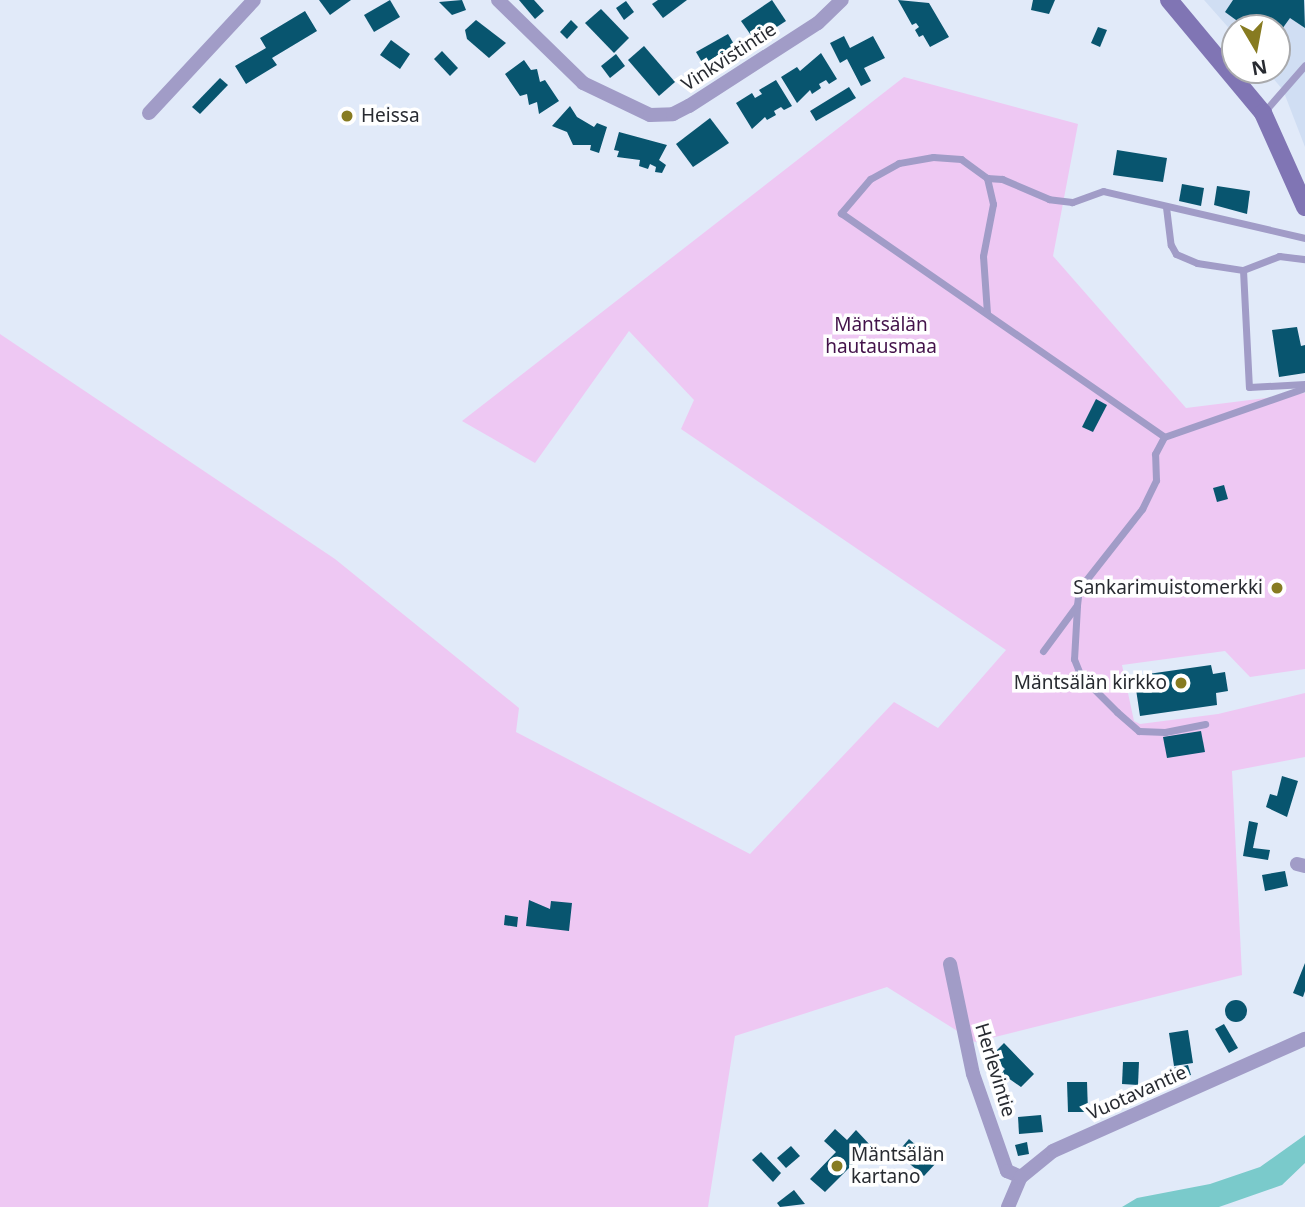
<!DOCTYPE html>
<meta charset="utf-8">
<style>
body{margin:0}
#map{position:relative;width:1305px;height:1207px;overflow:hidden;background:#e1eaf9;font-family:"Noto Sans",sans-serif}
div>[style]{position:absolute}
.built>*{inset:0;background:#d0def3}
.green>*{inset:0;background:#eec8f3}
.water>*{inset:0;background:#7acacb}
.building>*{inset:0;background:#08556f}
.round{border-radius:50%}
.service>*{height:7px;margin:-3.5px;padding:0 3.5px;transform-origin:3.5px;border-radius:3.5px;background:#a19cc7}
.minor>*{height:14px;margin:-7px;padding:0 7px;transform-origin:7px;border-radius:7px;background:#a19cc7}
.secondary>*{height:18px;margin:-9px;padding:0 9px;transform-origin:9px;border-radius:9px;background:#8075b4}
.dots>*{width:19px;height:19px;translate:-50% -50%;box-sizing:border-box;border:4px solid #fff;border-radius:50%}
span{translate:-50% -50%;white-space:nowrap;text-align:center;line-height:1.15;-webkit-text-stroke:7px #fff;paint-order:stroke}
.street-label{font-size:19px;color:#282b31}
.poi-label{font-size:19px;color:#282b31}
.left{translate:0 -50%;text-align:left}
.right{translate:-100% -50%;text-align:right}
.park-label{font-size:19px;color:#43124a}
.north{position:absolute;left:1221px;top:14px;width:70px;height:70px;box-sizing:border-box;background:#fff;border:2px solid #a9aaad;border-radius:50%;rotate:170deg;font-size:19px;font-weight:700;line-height:28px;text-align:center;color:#282b31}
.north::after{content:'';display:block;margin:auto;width:24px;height:32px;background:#877b21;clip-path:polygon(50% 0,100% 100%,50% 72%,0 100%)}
</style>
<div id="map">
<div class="built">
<div style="clip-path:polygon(1204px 0,1305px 0,1305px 147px,1283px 90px,1266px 70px,1277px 70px,1277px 28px,1235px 28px,1235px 35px)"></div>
</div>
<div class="green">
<div style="clip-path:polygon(904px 77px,1078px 124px,1053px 256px,1186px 408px,1305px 393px,1305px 669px,1250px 677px,1225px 651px,1122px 665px,1134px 721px,1140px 724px,1218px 714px,1305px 693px,1305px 757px,1232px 771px,1242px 975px,975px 1042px,887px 987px,735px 1036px,708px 1207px,0 1207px,0 334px,335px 559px,519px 708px,516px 732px,750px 854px,894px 702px,938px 728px,1006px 650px,681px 429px,694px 400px,629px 331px,535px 463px,462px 421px)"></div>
</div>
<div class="water">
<div style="clip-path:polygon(1305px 1135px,1305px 1163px,1282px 1185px,1219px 1207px,1122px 1207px,1137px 1198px,1210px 1184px,1260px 1167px)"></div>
</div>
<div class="building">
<div style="clip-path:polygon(319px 0,351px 0,330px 15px)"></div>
<div style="clip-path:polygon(390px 0,400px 17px,374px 32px,364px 15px)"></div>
<div style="clip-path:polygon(462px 0,466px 10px,452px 15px,439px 2px)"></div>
<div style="clip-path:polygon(519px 0,534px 0,544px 11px,535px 19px)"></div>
<div style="clip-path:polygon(658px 0,687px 0,663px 18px,652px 4px)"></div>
<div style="clip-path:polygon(772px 0,786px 21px,755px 41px,741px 21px)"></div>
<div style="clip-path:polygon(898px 0,929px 3px,949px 37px,930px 47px,923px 35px,919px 37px,915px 30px,919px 27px,916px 23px,912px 25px)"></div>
<div style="clip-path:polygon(1033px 0,1055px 0,1049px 14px,1031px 10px)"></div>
<div style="clip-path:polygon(1233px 0,1304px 0,1305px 28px,1290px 18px,1277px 36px,1277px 28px,1247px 28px,1225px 12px)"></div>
<div style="clip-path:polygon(626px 1px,634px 12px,624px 20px,616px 8px)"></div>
<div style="clip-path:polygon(601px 9px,629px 38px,614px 53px,585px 23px)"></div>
<div style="clip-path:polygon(305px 11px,317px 31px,272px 58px,277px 65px,246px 84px,235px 66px,266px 48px,260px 38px)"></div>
<div style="clip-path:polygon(476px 20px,506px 43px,489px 58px,467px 39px,465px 30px)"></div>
<div style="clip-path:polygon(571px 20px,578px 27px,567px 39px,560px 32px)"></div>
<div style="clip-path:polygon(1098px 27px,1107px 30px,1100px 47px,1091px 43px)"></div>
<div style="clip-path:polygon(728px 34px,738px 51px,706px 69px,696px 52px)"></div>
<div style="clip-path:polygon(844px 36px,850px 48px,873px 36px,885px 58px,864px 68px,871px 81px,861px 86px,847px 59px,840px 63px,830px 43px)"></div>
<div style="clip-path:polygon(391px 40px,410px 54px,400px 69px,380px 55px)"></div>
<div style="clip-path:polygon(644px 46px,675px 82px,659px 96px,628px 60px)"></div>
<div style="clip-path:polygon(442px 51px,458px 68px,450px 76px,434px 59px)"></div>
<div style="clip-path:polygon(821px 53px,837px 79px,829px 84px,826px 80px,819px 84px,821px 88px,812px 94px,810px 90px,797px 103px,781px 77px,797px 67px,800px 71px)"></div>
<div style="clip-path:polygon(616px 54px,625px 66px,610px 78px,601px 66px)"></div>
<div style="clip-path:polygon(524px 60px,531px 70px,537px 69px,540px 82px,545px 80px,559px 101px,539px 114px,537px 102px,529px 105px,527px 94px,520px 96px,505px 74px)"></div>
<div style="clip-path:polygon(220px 78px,228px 85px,200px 114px,192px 107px)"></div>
<div style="clip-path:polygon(776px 80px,792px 106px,784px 110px,781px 107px,774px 111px,776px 115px,767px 120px,765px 117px,752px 129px,736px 103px,752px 93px,755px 98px,762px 94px,759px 90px)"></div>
<div style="clip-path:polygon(849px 87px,856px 98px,816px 121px,810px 111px)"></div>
<div style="clip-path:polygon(570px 106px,577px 117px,594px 127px,597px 123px,607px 127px,599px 153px,590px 150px,591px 145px,573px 145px,567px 132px,552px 126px)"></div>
<div style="clip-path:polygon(710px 118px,729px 143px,693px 167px,676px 144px)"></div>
<div style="clip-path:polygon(619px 132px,667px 145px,659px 160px,666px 165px,662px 173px,655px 172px,656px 167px,650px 164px,648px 169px,639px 166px,640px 160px,617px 157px,619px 151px,614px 150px)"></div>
<div style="clip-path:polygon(1117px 150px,1167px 158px,1163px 182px,1113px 175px)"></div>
<div style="clip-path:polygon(1182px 184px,1204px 188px,1201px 206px,1179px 201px)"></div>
<div style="clip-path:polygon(1217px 186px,1250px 191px,1247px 214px,1214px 205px)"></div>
<div style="clip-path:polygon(1297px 327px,1301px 346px,1305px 345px,1305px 373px,1279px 377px,1272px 330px)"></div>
<div style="clip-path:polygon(1096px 399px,1107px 405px,1093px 432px,1082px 427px)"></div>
<div style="clip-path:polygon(1224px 485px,1228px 499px,1217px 502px,1213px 488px)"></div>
<div style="clip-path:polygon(1211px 665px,1213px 674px,1225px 672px,1228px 691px,1216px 693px,1217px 705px,1140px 716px,1134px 676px)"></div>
<div style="clip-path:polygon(1201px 731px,1205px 752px,1167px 758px,1163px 737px)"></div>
<div style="clip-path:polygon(1282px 776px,1298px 781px,1287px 817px,1266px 807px,1270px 794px,1277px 796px)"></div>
<div style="clip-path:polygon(1249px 821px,1258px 823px,1253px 848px,1270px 850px,1268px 860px,1243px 856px)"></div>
<div style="clip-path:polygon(1285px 871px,1288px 886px,1265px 891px,1262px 875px)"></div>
<div style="clip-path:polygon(529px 900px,550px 909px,551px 901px,572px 903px,569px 931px,526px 926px)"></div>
<div style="clip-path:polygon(505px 915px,518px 917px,517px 927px,504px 925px)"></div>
<div style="clip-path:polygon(1305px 963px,1305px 991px,1303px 997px,1293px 993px)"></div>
<div class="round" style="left:1225px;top:1000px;width:22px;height:22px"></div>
<div style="clip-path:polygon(1224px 1024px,1238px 1048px,1229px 1053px,1215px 1029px)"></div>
<div style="clip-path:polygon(1188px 1030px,1193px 1063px,1174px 1066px,1169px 1033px)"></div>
<div style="clip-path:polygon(1004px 1043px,1034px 1074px,1021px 1087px,1001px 1073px,1005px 1069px,991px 1056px)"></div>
<div style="clip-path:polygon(1123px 1062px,1139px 1062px,1138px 1085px,1122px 1084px)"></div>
<div style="clip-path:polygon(1188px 1065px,1191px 1075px,1176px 1078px,1173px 1068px)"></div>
<div style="clip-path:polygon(1067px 1082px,1087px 1082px,1088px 1112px,1068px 1112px)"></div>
<div style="clip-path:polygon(1135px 1093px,1139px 1102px,1126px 1107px,1122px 1097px)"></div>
<div style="clip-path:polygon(1041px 1115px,1043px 1132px,1019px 1134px,1018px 1117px)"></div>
<div style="clip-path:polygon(835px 1129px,847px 1140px,856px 1130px,871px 1146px,825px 1192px,810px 1179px,836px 1152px,824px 1141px)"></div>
<div style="clip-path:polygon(909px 1139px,936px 1163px,924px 1176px,897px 1153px)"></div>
<div style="clip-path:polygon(1027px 1142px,1029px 1154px,1018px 1156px,1015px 1145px)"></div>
<div style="clip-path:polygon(791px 1146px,800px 1156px,786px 1168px,777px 1158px)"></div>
<div style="clip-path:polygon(761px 1152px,781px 1173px,773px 1182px,752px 1160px)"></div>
<div style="clip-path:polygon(794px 1190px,805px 1204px,780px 1207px,777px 1203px)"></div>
</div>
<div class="service">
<div style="left:1264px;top:112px;width:62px;rotate:-48.9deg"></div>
<div style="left:1166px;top:207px;width:38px;rotate:83deg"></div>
<div style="left:1171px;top:245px;width:10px;rotate:61deg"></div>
<div style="left:1176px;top:254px;width:23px;rotate:23deg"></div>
<div style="left:1197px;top:263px;width:47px;rotate:8.7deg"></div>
<div style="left:1243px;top:270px;width:39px;rotate:-21deg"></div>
<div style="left:1279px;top:256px;width:26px;rotate:7deg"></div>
<div style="left:1305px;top:238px;width:207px;rotate:-166.9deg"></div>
<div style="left:1103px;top:191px;width:33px;rotate:160deg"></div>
<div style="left:1072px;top:202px;width:23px;rotate:-173deg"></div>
<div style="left:1049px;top:199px;width:51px;rotate:-156.9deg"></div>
<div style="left:1002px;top:179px;width:15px;rotate:-176deg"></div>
<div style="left:987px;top:178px;width:32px;rotate:-144deg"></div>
<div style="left:961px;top:159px;width:28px;rotate:-176deg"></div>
<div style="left:933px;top:157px;width:35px;rotate:170deg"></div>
<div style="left:899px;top:163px;width:33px;rotate:151deg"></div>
<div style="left:870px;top:179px;width:45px;rotate:130.5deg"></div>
<div style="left:841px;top:213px;width:393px;rotate:34.7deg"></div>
<div style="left:1164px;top:437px;width:149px;rotate:-19.2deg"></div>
<div style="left:1243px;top:270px;width:117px;rotate:87.1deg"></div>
<div style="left:1249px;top:387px;width:56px;rotate:-3.1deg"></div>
<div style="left:987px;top:313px;width:57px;rotate:-94deg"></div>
<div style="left:983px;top:256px;width:53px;rotate:-79.1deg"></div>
<div style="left:993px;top:204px;width:27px;rotate:-103deg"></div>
<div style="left:1077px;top:606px;width:53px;rotate:93.2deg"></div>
<div style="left:1074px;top:659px;width:18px;rotate:68deg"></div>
<div style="left:1081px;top:676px;width:51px;rotate:45deg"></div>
<div style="left:1117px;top:712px;width:29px;rotate:41deg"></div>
<div style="left:1139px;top:731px;width:26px;rotate:2deg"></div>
<div style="left:1165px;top:732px;width:41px;rotate:-11.3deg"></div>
<div style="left:1043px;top:651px;width:57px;rotate:-53.5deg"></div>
<div style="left:1077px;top:605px;width:16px;rotate:-83deg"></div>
<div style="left:1079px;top:589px;width:102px;rotate:-51.8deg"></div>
<div style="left:1142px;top:509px;width:32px;rotate:-64deg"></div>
<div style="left:1156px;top:480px;width:26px;rotate:-92deg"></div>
<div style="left:1155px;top:454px;width:19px;rotate:-62deg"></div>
</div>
<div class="minor">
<div style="left:498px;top:0;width:119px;rotate:44.3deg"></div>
<div style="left:583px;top:83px;width:74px;rotate:25.5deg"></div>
<div style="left:650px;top:115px;width:23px;rotate:-2deg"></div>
<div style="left:673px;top:114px;width:18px;rotate:-27deg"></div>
<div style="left:689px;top:106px;width:153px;rotate:-32.8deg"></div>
<div style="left:818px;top:23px;width:33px;rotate:-44deg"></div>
<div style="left:149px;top:113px;width:154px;rotate:-47.1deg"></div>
<div style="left:1297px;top:864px;width:8px;rotate:14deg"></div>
<div style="left:950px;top:964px;width:112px;rotate:78.2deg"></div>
<div style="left:973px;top:1074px;width:103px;rotate:70.7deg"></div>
<div style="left:1007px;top:1171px;width:15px;rotate:23deg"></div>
<div style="left:1008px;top:1207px;width:33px;rotate:-67deg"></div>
<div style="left:1021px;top:1177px;width:41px;rotate:-39.1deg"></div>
<div style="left:1053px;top:1151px;width:276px;rotate:-24deg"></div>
</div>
<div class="secondary">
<div style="left:1169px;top:0;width:147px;rotate:50.2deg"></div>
<div style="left:1263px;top:113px;width:103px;rotate:65.9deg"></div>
</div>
<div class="dots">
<div style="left:347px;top:116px;background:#877b21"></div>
<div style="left:1277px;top:588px;background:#877b21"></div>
<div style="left:1181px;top:683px;background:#877b21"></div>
<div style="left:837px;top:1166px;background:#877b21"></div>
</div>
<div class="street-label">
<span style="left:729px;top:57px;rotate:-33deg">Vinkvistintie</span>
<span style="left:995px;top:1070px;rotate:73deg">Herlevintie</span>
<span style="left:1137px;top:1093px;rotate:-24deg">Vuotavantie</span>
</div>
<div class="poi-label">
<span class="left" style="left:361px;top:116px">Heissa</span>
<span class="right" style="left:1263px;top:588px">Sankarimuistomerkki</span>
<span class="right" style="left:1167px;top:683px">Mäntsälän kirkko</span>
<span class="left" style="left:851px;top:1166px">Mäntsälän<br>kartano</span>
</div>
<div class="park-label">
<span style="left:881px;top:336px">Mäntsälän<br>hautausmaa</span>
</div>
<div class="north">N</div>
</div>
